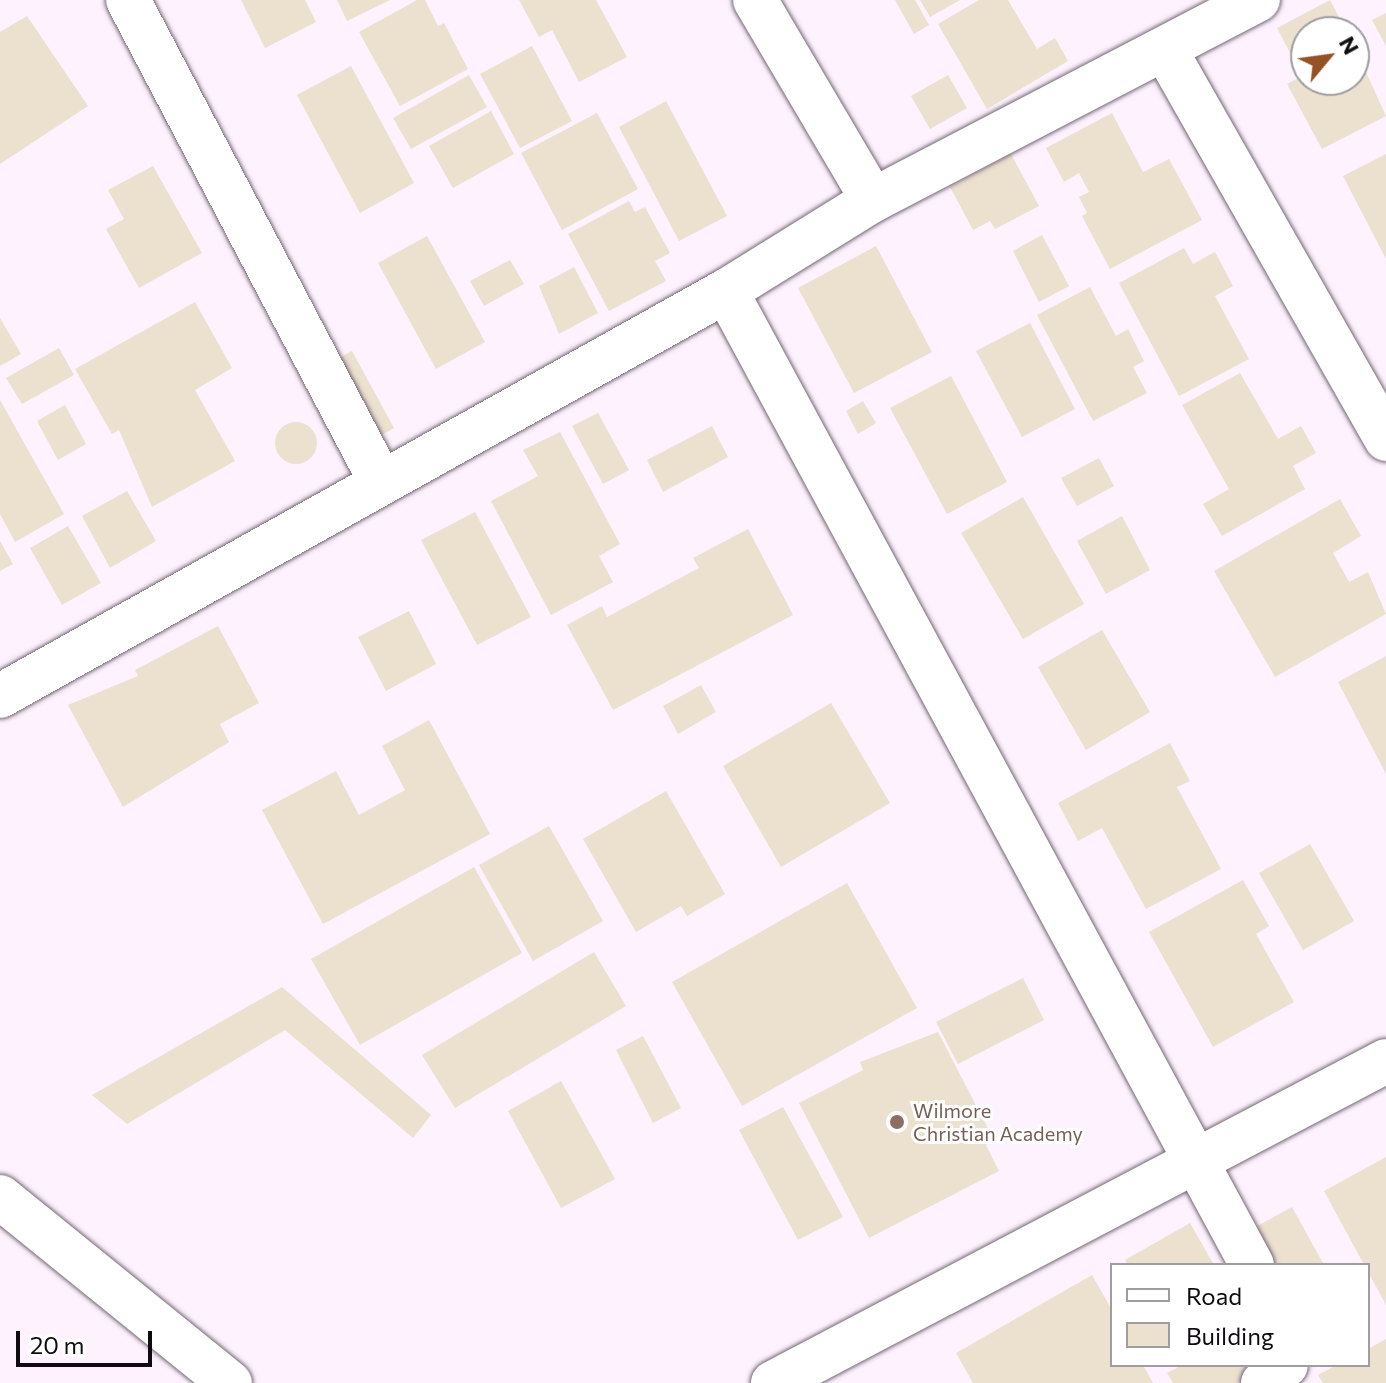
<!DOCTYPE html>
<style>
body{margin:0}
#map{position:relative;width:1386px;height:1383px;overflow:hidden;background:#fef2fe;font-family:Commissioner,sans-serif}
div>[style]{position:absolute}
.building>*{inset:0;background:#ece0cf}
.round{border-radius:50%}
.roads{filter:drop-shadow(0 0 2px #746774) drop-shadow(0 0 2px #746774)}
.minor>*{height:44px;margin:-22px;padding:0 22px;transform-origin:22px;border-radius:22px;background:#fff}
.tertiary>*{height:44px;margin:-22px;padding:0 22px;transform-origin:22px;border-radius:22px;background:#fff}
.dots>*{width:22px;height:22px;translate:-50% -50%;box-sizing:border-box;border:4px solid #fff;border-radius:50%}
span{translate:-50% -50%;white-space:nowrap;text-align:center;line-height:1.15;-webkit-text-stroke:6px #fff;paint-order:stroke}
.education-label{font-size:20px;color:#785e54}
.left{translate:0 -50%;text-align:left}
.legend{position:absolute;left:1110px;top:1263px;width:260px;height:104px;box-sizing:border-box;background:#fff;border:2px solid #9f9d9f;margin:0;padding:10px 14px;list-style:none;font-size:24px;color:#100b10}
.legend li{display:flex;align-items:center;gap:16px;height:40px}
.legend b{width:40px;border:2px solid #9f9d9f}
.north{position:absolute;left:1290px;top:16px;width:80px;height:80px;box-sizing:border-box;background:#fff;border:2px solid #9f9d9f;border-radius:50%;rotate:61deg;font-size:22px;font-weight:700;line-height:32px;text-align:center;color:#100b10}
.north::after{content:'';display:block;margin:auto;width:28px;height:36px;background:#965124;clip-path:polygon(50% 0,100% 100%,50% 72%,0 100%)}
.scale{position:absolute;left:16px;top:1331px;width:136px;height:36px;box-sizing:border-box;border:4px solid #100b10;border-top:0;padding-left:10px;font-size:24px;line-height:28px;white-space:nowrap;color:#100b10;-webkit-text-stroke:6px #fff;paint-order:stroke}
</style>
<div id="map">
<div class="building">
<div style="clip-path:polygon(241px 0,305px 0,316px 22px,265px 48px)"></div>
<div style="clip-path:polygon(337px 0,390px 0,347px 21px)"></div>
<div style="clip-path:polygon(417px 0,425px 0,438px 26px,444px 23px,468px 69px,400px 106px,359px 32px)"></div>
<div style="clip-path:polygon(519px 0,596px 0,627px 57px,579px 82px,552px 30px,539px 37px)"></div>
<div style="clip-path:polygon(895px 0,915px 0,929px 25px,914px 34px)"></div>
<div style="clip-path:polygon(920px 0,960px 0,930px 17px)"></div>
<div style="clip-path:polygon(979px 0,1008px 0,1037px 49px,1055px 38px,1068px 61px,987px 109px,938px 24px)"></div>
<div style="clip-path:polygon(1330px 0,1347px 32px,1306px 32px,1306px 80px,1354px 80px,1354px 46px,1386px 116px,1322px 149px,1287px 84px,1302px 76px,1277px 28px)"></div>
<div style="clip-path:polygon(1386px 13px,1386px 46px,1372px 20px)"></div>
<div style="clip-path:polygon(27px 16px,88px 106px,0 164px,0 32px)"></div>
<div style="clip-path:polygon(532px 46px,572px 121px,520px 148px,480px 74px)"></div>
<div style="clip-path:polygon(351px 66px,414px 183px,360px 213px,297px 95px)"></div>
<div style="clip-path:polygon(469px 75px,487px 107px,411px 149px,393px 118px)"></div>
<div style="clip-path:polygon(948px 75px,967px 108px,930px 129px,911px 96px)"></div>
<div style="clip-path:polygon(666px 101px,727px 216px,679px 241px,619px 127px)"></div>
<div style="clip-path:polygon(491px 111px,514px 154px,453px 188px,429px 146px)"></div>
<div style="clip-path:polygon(597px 113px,638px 189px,562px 230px,521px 153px)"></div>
<div style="clip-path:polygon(1112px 113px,1143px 172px,1169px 159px,1202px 220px,1110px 269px,1082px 216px,1087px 213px,1079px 197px,1089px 192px,1079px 173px,1064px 182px,1046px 148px)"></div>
<div style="clip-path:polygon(1011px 154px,1039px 206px,995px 229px,990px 221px,973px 230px,950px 187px)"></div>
<div style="clip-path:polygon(1386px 154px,1386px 259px,1343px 176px)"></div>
<div style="clip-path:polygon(153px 166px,202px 253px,139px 288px,106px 229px,124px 219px,108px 190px)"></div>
<div style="clip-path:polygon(629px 201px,635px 212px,645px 207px,670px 253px,655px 261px,666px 281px,609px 311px,568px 234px)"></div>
<div style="clip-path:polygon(1042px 235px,1069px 286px,1039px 302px,1013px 251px)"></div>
<div style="clip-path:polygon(427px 236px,485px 342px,436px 369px,378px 263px)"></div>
<div style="clip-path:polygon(876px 246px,932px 352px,854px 393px,798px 288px)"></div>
<div style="clip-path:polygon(1184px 248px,1193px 264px,1215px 252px,1233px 286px,1215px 296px,1249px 359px,1179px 396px,1119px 283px)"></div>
<div style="clip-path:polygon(510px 260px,524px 284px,484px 306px,470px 281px)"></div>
<div style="clip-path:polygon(574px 267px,598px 313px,559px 334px,539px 286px)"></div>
<div style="clip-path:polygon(1090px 287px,1116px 336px,1128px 329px,1144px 361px,1133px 367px,1147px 393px,1093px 421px,1037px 315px)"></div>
<div style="clip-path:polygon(195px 302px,232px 368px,195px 390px,235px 461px,152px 507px,119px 430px,112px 434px,75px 369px)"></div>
<div style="clip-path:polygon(0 318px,21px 354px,0 366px)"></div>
<div style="clip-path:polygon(1030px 323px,1075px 409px,1022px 437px,976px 351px)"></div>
<div style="clip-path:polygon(59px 348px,74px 375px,22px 404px,6px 378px)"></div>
<div style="clip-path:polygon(352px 351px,394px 428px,368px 443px,325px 366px)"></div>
<div style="clip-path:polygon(1240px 373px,1278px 439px,1301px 426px,1316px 453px,1293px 466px,1305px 489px,1222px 536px,1203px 504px,1229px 489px,1182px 405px)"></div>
<div style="clip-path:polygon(951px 376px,1007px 482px,947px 514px,890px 408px)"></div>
<div style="clip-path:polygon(0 400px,64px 514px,15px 542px,0 514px)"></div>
<div style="clip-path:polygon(863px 401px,876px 423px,858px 434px,846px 411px)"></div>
<div style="clip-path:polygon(65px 405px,86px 444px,58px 460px,37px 421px)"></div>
<div style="clip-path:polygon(598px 413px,629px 470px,603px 484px,572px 426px)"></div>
<div class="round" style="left:275px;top:422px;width:42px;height:42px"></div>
<div style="clip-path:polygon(712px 426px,728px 457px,663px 492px,647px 460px)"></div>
<div style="clip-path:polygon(560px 432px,620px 544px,599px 556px,613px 582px,551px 615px,491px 501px,538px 476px,523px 450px)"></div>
<div style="clip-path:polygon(1099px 458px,1114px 486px,1077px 506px,1061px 478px)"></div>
<div style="clip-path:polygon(127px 491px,156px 541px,110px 568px,82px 516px)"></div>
<div style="clip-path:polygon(1023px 497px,1084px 604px,1023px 639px,961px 533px)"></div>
<div style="clip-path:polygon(1340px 499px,1361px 536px,1333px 553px,1349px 582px,1368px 572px,1386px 614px,1275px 677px,1214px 571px)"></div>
<div style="clip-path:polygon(475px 512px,531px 617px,477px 645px,421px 540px)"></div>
<div style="clip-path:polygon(1122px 516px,1150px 570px,1106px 594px,1077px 541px)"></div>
<div style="clip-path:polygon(68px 526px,101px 583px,62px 605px,30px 548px)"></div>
<div style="clip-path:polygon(748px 529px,793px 615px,613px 710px,567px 625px,602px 606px,607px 617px,699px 568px,693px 558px)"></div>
<div style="clip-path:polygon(0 541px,13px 564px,0 571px)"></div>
<div style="clip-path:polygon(409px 611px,436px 664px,386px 691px,358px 637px)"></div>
<div style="clip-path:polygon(218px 626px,259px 703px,220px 724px,229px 742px,123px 807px,68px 705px,138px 676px,135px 670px)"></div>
<div style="clip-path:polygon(1102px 630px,1150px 712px,1086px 750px,1038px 667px)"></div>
<div style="clip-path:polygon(1386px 656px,1386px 774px,1338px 682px)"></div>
<div style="clip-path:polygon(701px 685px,716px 712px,678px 734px,663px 706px)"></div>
<div style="clip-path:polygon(831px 703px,890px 803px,781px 867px,723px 766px)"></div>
<div style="clip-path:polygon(429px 720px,490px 834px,323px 924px,262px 810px,336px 771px,359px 815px,405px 790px,382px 746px)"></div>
<div style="clip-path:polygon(1170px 743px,1190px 781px,1177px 787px,1221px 869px,1146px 909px,1102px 828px,1078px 841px,1058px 803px)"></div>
<div style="clip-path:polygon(666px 791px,725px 894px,687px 916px,681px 906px,636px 932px,583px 839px)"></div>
<div style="clip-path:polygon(549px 826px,603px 921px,533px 961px,479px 865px)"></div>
<div style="clip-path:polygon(1310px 844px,1354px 921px,1303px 950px,1259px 873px)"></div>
<div style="clip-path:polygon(474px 867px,522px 953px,360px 1045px,311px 959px)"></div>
<div style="clip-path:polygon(1243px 880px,1269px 926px,1256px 934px,1294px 1002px,1213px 1047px,1149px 932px)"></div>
<div style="clip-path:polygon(847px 883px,917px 1008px,742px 1106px,672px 982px)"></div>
<div style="clip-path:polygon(594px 952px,626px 1006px,455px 1108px,422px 1055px)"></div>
<div style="clip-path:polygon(1023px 978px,1044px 1020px,958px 1064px,936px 1022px)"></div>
<div style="clip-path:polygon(282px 987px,431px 1115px,413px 1138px,285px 1030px,127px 1124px,92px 1095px)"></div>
<div style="clip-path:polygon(938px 1032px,994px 1140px,986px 1145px,999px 1171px,869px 1238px,799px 1103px,863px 1070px,860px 1062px)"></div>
<div style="clip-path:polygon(643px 1036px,681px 1108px,653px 1123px,616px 1050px)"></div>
<div style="clip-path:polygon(561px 1081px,615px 1179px,561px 1208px,508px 1111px)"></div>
<div style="clip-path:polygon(783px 1107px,843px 1217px,798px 1240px,739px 1130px)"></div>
<div style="clip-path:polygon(1386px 1157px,1386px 1305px,1324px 1191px)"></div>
<div style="clip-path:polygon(1292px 1207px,1324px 1265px,1267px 1265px,1248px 1231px)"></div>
<div style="clip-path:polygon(1190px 1223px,1214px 1265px,1128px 1265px,1125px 1260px)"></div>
<div style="clip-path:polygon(1092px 1275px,1112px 1310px,1112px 1365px,1143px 1365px,1153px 1383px,973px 1383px,956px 1353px)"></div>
<div style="clip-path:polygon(1386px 1339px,1386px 1383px,1323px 1383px,1318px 1375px,1337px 1365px,1368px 1365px,1368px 1349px)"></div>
<div style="clip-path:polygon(1182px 1365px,1268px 1365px,1237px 1383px,1173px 1383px,1167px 1373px)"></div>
</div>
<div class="roads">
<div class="minor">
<div style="left:128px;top:0;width:544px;rotate:62.31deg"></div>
<div style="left:755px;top:0;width:232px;rotate:59.5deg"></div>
<div style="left:1167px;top:53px;width:444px;rotate:60.4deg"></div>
<div style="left:726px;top:291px;width:1107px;rotate:61.63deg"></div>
<div style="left:0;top:696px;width:831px;rotate:-29.16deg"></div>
<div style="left:726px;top:291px;width:173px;rotate:-31.8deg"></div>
<div style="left:873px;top:200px;width:434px;rotate:-27.5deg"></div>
<div style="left:773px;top:1383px;width:692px;rotate:-27.71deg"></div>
<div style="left:1263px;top:1383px;width:29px;rotate:-38deg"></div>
</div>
<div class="tertiary">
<div style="left:0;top:1197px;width:296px;rotate:39deg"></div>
</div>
</div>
<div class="dots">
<div style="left:897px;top:1122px;background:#8d6e63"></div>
</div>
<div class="education-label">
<span class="left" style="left:913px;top:1122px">Wilmore<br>Christian Academy</span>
</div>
<ul class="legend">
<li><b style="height:10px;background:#fff"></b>Road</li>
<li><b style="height:22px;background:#ece0cf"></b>Building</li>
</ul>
<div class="north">N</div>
<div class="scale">20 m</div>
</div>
